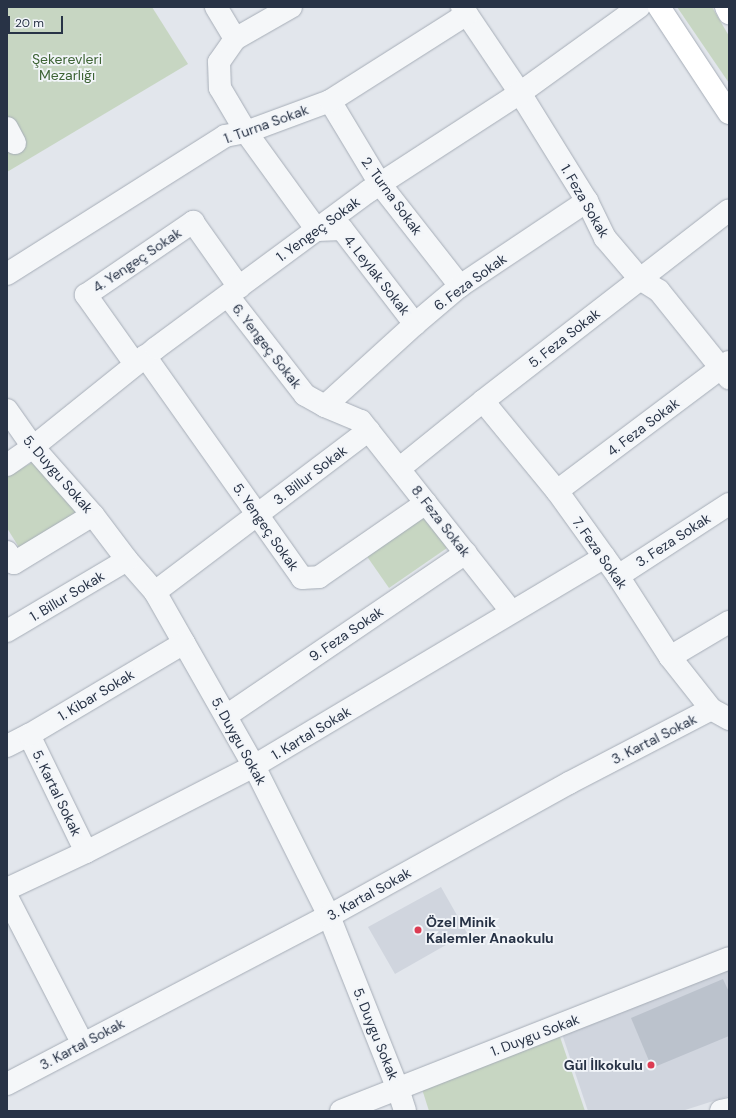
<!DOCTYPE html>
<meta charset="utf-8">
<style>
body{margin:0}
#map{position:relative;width:736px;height:1118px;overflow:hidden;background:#e2e6ec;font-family:"DM Sans",sans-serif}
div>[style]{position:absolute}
.built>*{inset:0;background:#d0d5de}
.green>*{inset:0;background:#c7d6c2}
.building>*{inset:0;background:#bbc2cc}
.roads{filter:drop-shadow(0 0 1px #a6adb7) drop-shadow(0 0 1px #a6adb7)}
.minor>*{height:22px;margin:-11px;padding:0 11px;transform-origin:11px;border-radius:11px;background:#f5f7f9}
.major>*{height:22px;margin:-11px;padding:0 11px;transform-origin:11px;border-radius:11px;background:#fff}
.dots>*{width:11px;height:11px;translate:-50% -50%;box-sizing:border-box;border:2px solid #f2f5f9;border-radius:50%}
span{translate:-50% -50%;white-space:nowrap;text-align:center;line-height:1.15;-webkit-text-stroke:3.5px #f2f5f9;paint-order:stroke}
.park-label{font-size:14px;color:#3d6334}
.street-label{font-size:14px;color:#283346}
.poi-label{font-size:14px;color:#283346;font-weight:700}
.left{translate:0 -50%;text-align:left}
.right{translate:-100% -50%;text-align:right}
.frame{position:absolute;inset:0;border:8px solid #283346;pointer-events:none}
.scale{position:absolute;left:8px;top:16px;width:55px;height:18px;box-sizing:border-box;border:2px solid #283346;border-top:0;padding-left:5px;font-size:12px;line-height:14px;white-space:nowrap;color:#283346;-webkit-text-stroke:3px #f2f5f9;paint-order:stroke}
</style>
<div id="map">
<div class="built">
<div style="clip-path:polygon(441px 887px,467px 933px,395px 974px,368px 927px)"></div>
<div style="clip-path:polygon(729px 969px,729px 1096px,682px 1111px,588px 1111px,562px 1034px)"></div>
</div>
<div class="green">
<div style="clip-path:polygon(7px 7px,152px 7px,188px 64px,7px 172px)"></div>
<div style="clip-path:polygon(677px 7px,712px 7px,729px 36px,729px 83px)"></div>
<div style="clip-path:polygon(36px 460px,77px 513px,20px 549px,7px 528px,7px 477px)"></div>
<div style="clip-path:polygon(418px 519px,427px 519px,447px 548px,389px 588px,366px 555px)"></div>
<div style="clip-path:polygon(559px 1034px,585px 1111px,429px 1111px,422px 1089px)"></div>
</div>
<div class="building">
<div style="clip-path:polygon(723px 979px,729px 992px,729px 1036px,652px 1068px,631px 1018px)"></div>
</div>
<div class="roads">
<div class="minor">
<div style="left:216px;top:7px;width:37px;rotate:59deg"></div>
<div style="left:291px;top:7px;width:64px;rotate:150.3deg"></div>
<div style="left:235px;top:39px;width:28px;rotate:125deg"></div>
<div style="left:219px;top:62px;width:26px;rotate:88deg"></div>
<div style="left:220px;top:88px;width:51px;rotate:59.4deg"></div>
<div style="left:246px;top:132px;width:121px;rotate:54.1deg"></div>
<div style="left:317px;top:230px;width:25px;rotate:-2deg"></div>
<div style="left:342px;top:229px;width:120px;rotate:52.5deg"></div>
<div style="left:462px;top:7px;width:104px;rotate:56deg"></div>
<div style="left:520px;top:93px;width:127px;rotate:58.2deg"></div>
<div style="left:587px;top:201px;width:41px;rotate:64.1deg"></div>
<div style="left:605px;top:238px;width:54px;rotate:49.5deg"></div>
<div style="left:640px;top:279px;width:22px;rotate:32deg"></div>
<div style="left:659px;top:291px;width:112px;rotate:51.2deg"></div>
<div style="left:330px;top:101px;width:97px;rotate:58.9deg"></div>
<div style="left:380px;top:184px;width:130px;rotate:51.9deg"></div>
<div style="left:7px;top:128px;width:17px;rotate:62deg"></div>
<div style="left:7px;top:274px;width:258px;rotate:-32.3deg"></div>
<div style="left:225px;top:136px;width:21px;rotate:-11deg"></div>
<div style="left:246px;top:132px;width:90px;rotate:-20.3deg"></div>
<div style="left:330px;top:101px;width:162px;rotate:-32.4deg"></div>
<div style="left:228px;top:296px;width:125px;rotate:52.1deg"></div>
<div style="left:305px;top:395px;width:23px;rotate:29deg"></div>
<div style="left:325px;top:406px;width:39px;rotate:23deg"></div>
<div style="left:361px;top:421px;width:243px;rotate:51.7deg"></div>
<div style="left:145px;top:356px;width:272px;rotate:54.7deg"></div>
<div style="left:302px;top:578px;width:17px;rotate:-3deg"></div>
<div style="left:319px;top:577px;width:130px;rotate:-34.7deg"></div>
<div style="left:135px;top:364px;width:85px;rotate:-125.4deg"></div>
<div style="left:86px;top:295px;width:130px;rotate:-34.3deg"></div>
<div style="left:193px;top:222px;width:80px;rotate:54.7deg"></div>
<div style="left:483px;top:401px;width:117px;rotate:50.6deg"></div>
<div style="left:557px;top:491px;width:105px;rotate:54.3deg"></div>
<div style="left:618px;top:576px;width:96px;rotate:57.3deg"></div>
<div style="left:670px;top:657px;width:66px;rotate:51.7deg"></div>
<div style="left:325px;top:406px;width:122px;rotate:-42.3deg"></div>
<div style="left:415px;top:324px;width:59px;rotate:-40.2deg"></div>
<div style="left:460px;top:286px;width:153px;rotate:-33.8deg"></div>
<div style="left:7px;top:410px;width:45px;rotate:54.9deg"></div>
<div style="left:33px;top:447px;width:91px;rotate:48.6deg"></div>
<div style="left:93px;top:515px;width:56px;rotate:52.9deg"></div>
<div style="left:127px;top:560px;width:43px;rotate:48.8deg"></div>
<div style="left:155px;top:592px;width:59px;rotate:60.4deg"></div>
<div style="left:184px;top:643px;width:142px;rotate:60.4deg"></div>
<div style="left:254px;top:766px;width:168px;rotate:63.4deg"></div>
<div style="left:329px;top:916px;width:186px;rotate:68.3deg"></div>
<div style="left:398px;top:1089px;width:23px;rotate:72deg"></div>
<div style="left:7px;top:465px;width:32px;rotate:-35deg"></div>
<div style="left:33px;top:447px;width:158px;rotate:-38.8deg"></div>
<div style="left:156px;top:348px;width:265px;rotate:-36.4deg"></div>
<div style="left:369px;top:191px;width:180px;rotate:-33deg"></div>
<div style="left:520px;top:93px;width:147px;rotate:-35.9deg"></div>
<div style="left:400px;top:468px;width:107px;rotate:-38.9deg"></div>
<div style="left:483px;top:401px;width:311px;rotate:-37.8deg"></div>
<div style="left:557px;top:491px;width:215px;rotate:-36.9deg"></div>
<div style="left:7px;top:552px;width:13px;rotate:58deg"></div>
<div style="left:14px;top:563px;width:92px;rotate:-31.3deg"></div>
<div style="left:618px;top:576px;width:132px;rotate:-33deg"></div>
<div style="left:155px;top:592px;width:268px;rotate:-37.1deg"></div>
<div style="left:7px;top:631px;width:139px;rotate:-30.6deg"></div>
<div style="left:670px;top:657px;width:69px;rotate:-30.7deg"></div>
<div style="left:226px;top:716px;width:290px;rotate:-34.2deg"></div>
<div style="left:29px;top:735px;width:130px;rotate:64deg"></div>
<div style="left:7px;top:746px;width:25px;rotate:-27deg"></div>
<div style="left:29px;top:735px;width:180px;rotate:-30.7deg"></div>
<div style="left:7px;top:889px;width:87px;rotate:-25.1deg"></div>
<div style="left:86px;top:852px;width:189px;rotate:-27.1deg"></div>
<div style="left:254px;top:766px;width:408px;rotate:-30.8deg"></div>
<div style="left:7px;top:897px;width:165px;rotate:62.7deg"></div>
<div style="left:7px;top:1084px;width:363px;rotate:-27.6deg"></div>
<div style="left:329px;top:916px;width:274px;rotate:-29deg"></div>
<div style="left:569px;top:783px;width:160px;rotate:-27.5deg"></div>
<div style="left:711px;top:709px;width:21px;rotate:29deg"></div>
<div style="left:341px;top:1111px;width:417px;rotate:-21.5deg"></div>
<div style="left:721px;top:1111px;width:8px;rotate:-14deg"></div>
</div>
<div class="major">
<div style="left:659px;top:7px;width:127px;rotate:56.6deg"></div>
<div style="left:726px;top:7px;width:7px;rotate:63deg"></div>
</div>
</div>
<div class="dots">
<div style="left:418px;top:930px;background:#dc3c53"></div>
<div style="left:651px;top:1065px;background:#dc3c53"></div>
</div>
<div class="park-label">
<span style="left:67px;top:67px">Şekerevleri<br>Mezarlığı</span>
</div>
<div class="street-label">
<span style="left:266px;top:124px;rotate:-20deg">1. Turna Sokak</span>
<span style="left:392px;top:196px;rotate:54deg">2. Turna Sokak</span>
<span style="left:585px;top:201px;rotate:60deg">1. Feza Sokak</span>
<span style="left:318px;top:229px;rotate:-36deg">1. Yengeç Sokak</span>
<span style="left:137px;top:260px;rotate:-34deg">4. Yengeç Sokak</span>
<span style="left:377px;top:275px;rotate:52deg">4. Leylak Sokak</span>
<span style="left:470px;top:282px;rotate:-36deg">6. Feza Sokak</span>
<span style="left:564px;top:338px;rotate:-38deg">5. Feza Sokak</span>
<span style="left:267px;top:346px;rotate:52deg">6. Yengeç Sokak</span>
<span style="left:643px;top:427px;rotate:-37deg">4. Feza Sokak</span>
<span style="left:58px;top:474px;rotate:49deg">5. Duygu Sokak</span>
<span style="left:310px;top:475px;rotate:-37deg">3. Billur Sokak</span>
<span style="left:441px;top:521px;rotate:52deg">8. Feza Sokak</span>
<span style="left:266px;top:527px;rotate:55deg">5. Yengeç Sokak</span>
<span style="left:673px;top:540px;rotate:-33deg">3. Feza Sokak</span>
<span style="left:600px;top:553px;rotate:55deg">7. Feza Sokak</span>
<span style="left:67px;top:596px;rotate:-31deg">1. Billur Sokak</span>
<span style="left:346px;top:634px;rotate:-34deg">9. Feza Sokak</span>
<span style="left:96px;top:695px;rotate:-31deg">1. Kibar Sokak</span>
<span style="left:311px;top:733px;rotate:-31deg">1. Kartal Sokak</span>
<span style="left:654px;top:739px;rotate:-27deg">3. Kartal Sokak</span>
<span style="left:239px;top:741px;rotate:61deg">5. Duygu Sokak</span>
<span style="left:57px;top:793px;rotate:64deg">5. Kartal Sokak</span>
<span style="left:369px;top:894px;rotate:-29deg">3. Kartal Sokak</span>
<span style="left:376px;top:1034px;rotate:68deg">5. Duygu Sokak</span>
<span style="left:535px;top:1035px;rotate:-21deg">1. Duygu Sokak</span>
<span style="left:82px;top:1044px;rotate:-28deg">3. Kartal Sokak</span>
</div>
<div class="poi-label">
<span class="left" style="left:426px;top:930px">Özel Minik<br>Kalemler Anaokulu</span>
<span class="right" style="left:643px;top:1065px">Gül İlkokulu</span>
</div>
<div class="frame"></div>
<div class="scale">20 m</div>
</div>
